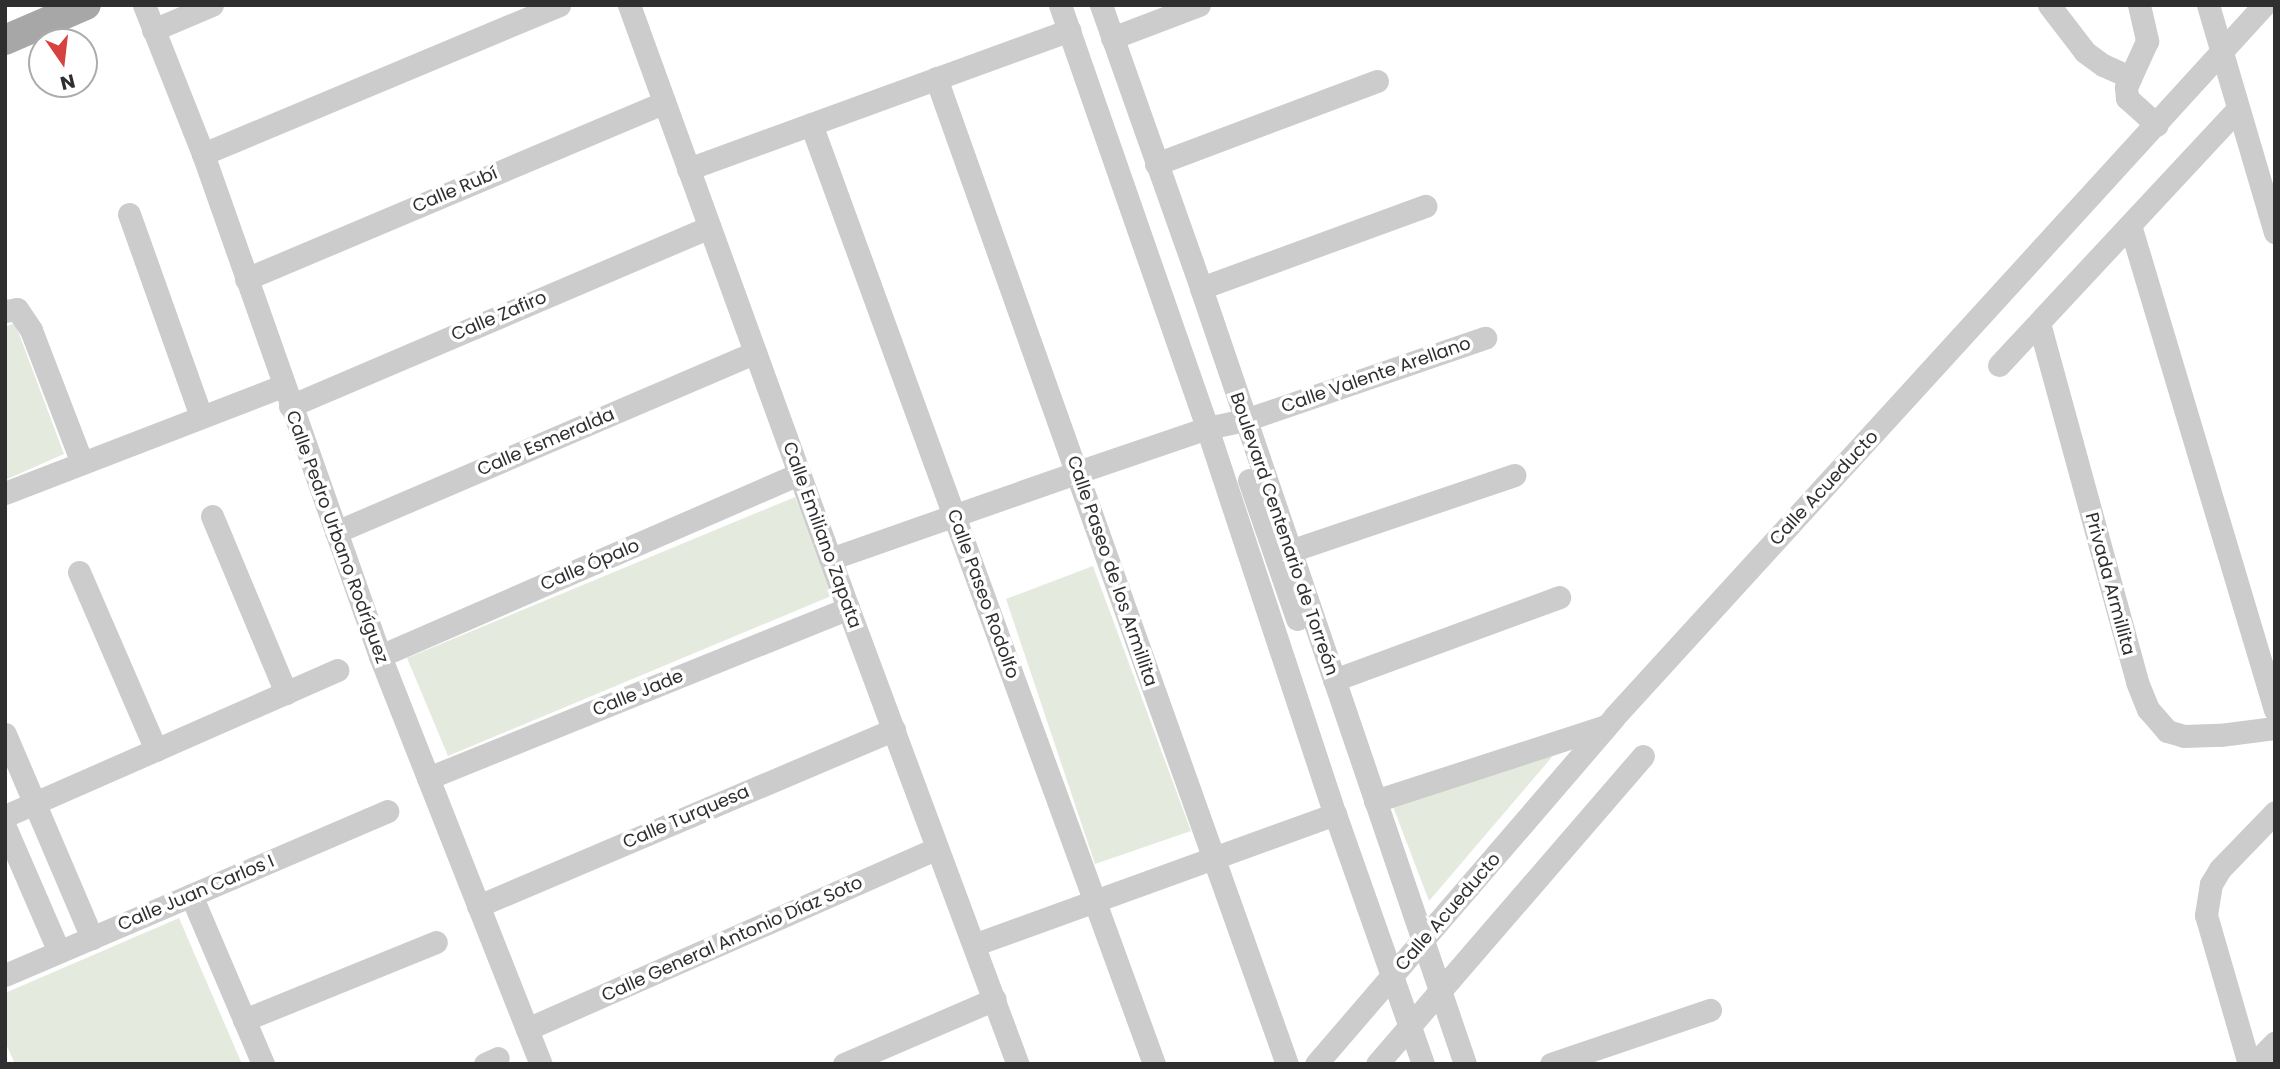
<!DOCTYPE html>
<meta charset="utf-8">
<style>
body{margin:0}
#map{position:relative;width:2280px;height:1069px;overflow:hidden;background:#fff;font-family:Poppins,sans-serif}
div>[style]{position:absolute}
.green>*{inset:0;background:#e4ebde}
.minor>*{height:23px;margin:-11.5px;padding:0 11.5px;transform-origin:11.5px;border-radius:11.5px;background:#ccc}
.major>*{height:30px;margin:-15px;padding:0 15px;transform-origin:15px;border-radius:15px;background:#a7a7a7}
span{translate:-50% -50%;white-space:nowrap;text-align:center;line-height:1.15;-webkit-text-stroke:7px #fff;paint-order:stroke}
.street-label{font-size:18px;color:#2f2f2f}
.frame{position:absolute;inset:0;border:7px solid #2f2f2f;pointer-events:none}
.north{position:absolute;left:28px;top:28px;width:70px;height:70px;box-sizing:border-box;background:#fff;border:2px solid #acacac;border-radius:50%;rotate:166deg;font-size:19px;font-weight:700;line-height:28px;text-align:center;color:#2f2f2f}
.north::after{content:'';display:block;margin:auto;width:24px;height:32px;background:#d74140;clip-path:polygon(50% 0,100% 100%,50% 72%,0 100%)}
</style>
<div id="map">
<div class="green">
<div style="clip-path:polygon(15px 323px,64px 454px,5px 480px,5px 327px)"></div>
<div style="clip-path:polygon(795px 497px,836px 594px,448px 756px,407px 658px)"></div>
<div style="clip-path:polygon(1093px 566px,1191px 831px,1095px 864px,1006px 599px)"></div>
<div style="clip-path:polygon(1542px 753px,1552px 757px,1429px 901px,1392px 804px)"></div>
<div style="clip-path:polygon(179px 918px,242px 1064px,15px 1064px,5px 1042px,5px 993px)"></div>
</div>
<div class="minor">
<div style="left:144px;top:5px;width:160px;rotate:68.4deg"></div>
<div style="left:203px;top:154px;width:532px;rotate:70.58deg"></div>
<div style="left:380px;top:656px;width:439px;rotate:68.5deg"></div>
<div style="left:629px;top:5px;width:642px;rotate:70.04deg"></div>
<div style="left:848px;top:608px;width:487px;rotate:69.6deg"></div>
<div style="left:1060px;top:5px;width:448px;rotate:70.8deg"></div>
<div style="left:1207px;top:428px;width:407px;rotate:71.7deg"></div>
<div style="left:1335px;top:814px;width:265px;rotate:70.6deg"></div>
<div style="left:1101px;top:5px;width:300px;rotate:70.5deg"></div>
<div style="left:1201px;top:288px;width:820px;rotate:71.21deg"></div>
<div style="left:2049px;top:5px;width:59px;rotate:52.5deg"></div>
<div style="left:2085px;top:52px;width:22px;rotate:36deg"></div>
<div style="left:2103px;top:65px;width:30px;rotate:24deg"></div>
<div style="left:2139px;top:5px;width:37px;rotate:77deg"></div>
<div style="left:2147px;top:41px;width:51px;rotate:114.5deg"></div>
<div style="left:2126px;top:87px;width:11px;rotate:85deg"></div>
<div style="left:2127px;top:98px;width:40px;rotate:42deg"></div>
<div style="left:2208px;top:5px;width:237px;rotate:73.6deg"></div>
<div style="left:153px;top:30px;width:64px;rotate:-23deg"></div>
<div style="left:1112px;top:38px;width:93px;rotate:-20.8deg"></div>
<div style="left:936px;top:78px;width:1047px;rotate:70.41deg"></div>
<div style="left:811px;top:124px;width:1001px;rotate:69.95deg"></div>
<div style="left:203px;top:154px;width:386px;rotate:-22.7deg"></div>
<div style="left:1156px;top:164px;width:236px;rotate:-20.6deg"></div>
<div style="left:688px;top:169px;width:406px;rotate:-20deg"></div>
<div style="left:129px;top:214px;width:214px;rotate:70.4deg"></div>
<div style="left:2130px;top:225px;width:506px;rotate:73.35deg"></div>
<div style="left:246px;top:279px;width:454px;rotate:-22.9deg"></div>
<div style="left:1201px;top:288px;width:239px;rotate:-20.1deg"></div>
<div style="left:5px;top:311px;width:12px;rotate:-9deg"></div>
<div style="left:17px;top:309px;width:25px;rotate:56deg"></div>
<div style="left:31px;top:330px;width:142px;rotate:69deg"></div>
<div style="left:2039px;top:323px;width:372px;rotate:74.7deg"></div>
<div style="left:2137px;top:682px;width:29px;rotate:68deg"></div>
<div style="left:2148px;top:709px;width:29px;rotate:49deg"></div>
<div style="left:2167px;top:731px;width:18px;rotate:16deg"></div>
<div style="left:2184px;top:736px;width:36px;rotate:-2deg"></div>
<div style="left:2220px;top:735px;width:55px;rotate:-7.3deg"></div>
<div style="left:1999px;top:365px;width:350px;rotate:-47deg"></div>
<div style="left:290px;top:406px;width:456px;rotate:-23.1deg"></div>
<div style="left:1249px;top:480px;width:147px;rotate:70.9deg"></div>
<div style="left:5px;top:493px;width:297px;rotate:-21.1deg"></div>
<div style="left:212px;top:516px;width:192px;rotate:67.3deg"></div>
<div style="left:336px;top:532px;width:456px;rotate:-23.2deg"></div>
<div style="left:1290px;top:551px;width:237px;rotate:-18.7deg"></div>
<div style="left:830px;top:559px;width:263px;rotate:-19.3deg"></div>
<div style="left:1078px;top:472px;width:136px;rotate:-18.8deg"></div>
<div style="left:1207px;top:428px;width:39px;rotate:-12deg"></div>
<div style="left:1245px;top:420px;width:254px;rotate:-18.9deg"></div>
<div style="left:79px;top:572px;width:194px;rotate:66.6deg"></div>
<div style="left:380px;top:656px;width:457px;rotate:-23.5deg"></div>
<div style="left:1334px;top:680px;width:240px;rotate:-20.2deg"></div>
<div style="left:5px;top:734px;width:222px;rotate:66.9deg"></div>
<div style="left:428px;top:778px;width:453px;rotate:-22deg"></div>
<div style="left:1375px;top:801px;width:243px;rotate:-18deg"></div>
<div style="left:5px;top:816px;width:363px;rotate:-23.7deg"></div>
<div style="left:5px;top:827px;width:136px;rotate:66.6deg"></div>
<div style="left:191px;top:895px;width:184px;rotate:66.9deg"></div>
<div style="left:478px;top:906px;width:452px;rotate:-23deg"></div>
<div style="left:976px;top:944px;width:382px;rotate:-19.9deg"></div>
<div style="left:5px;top:975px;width:416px;rotate:-23.2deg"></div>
<div style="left:244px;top:1020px;width:207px;rotate:-22.1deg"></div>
<div style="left:527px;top:1029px;width:448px;rotate:-23.8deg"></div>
<div style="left:485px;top:1064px;width:14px;rotate:-25deg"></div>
<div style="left:844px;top:1064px;width:164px;rotate:-23.3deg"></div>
<div style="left:1316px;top:1064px;width:457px;rotate:-49.3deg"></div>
<div style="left:1614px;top:717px;width:964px;rotate:-47.61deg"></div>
<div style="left:1377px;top:1064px;width:407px;rotate:-49.2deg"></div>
<div style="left:1551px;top:1064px;width:168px;rotate:-18.8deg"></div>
<div style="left:2249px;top:1064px;width:155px;rotate:-106.1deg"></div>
<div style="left:2206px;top:915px;width:31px;rotate:-81deg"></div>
<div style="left:2211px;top:884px;width:17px;rotate:-59deg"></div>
<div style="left:2220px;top:869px;width:79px;rotate:-46deg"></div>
<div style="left:2254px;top:1064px;width:30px;rotate:-46deg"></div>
</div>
<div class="major">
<div style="left:5px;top:40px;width:88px;rotate:-23.4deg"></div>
</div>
<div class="street-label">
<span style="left:455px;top:190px;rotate:-23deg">Calle Rubí</span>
<span style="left:499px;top:316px;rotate:-23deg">Calle Zafiro</span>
<span style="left:1376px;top:375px;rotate:-19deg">Calle Valente Arellano</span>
<span style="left:546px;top:442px;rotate:-23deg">Calle Esmeralda</span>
<span style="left:1824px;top:488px;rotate:-47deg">Calle Acueducto</span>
<span style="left:1284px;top:534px;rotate:71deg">Boulevard Centenario de Torreón</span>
<span style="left:822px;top:535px;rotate:70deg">Calle Emiliano Zapata</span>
<span style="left:337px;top:537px;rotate:70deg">Calle Pedro Urbano Rodríguez</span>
<span style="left:590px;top:565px;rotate:-23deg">Calle Ópalo</span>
<span style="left:1112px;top:571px;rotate:71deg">Calle Paseo de los Armillita</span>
<span style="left:2110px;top:584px;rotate:75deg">Privada Armillita</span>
<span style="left:983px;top:594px;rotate:70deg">Calle Paseo Rodolfo</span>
<span style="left:638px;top:693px;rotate:-22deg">Calle Jade</span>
<span style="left:686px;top:817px;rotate:-23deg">Calle Turquesa</span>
<span style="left:196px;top:893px;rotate:-23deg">Calle Juan Carlos I</span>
<span style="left:1448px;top:912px;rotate:-49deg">Calle Acueducto</span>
<span style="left:732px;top:939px;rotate:-24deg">Calle General Antonio Díaz Soto</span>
</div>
<div class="frame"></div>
<div class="north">N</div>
</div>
